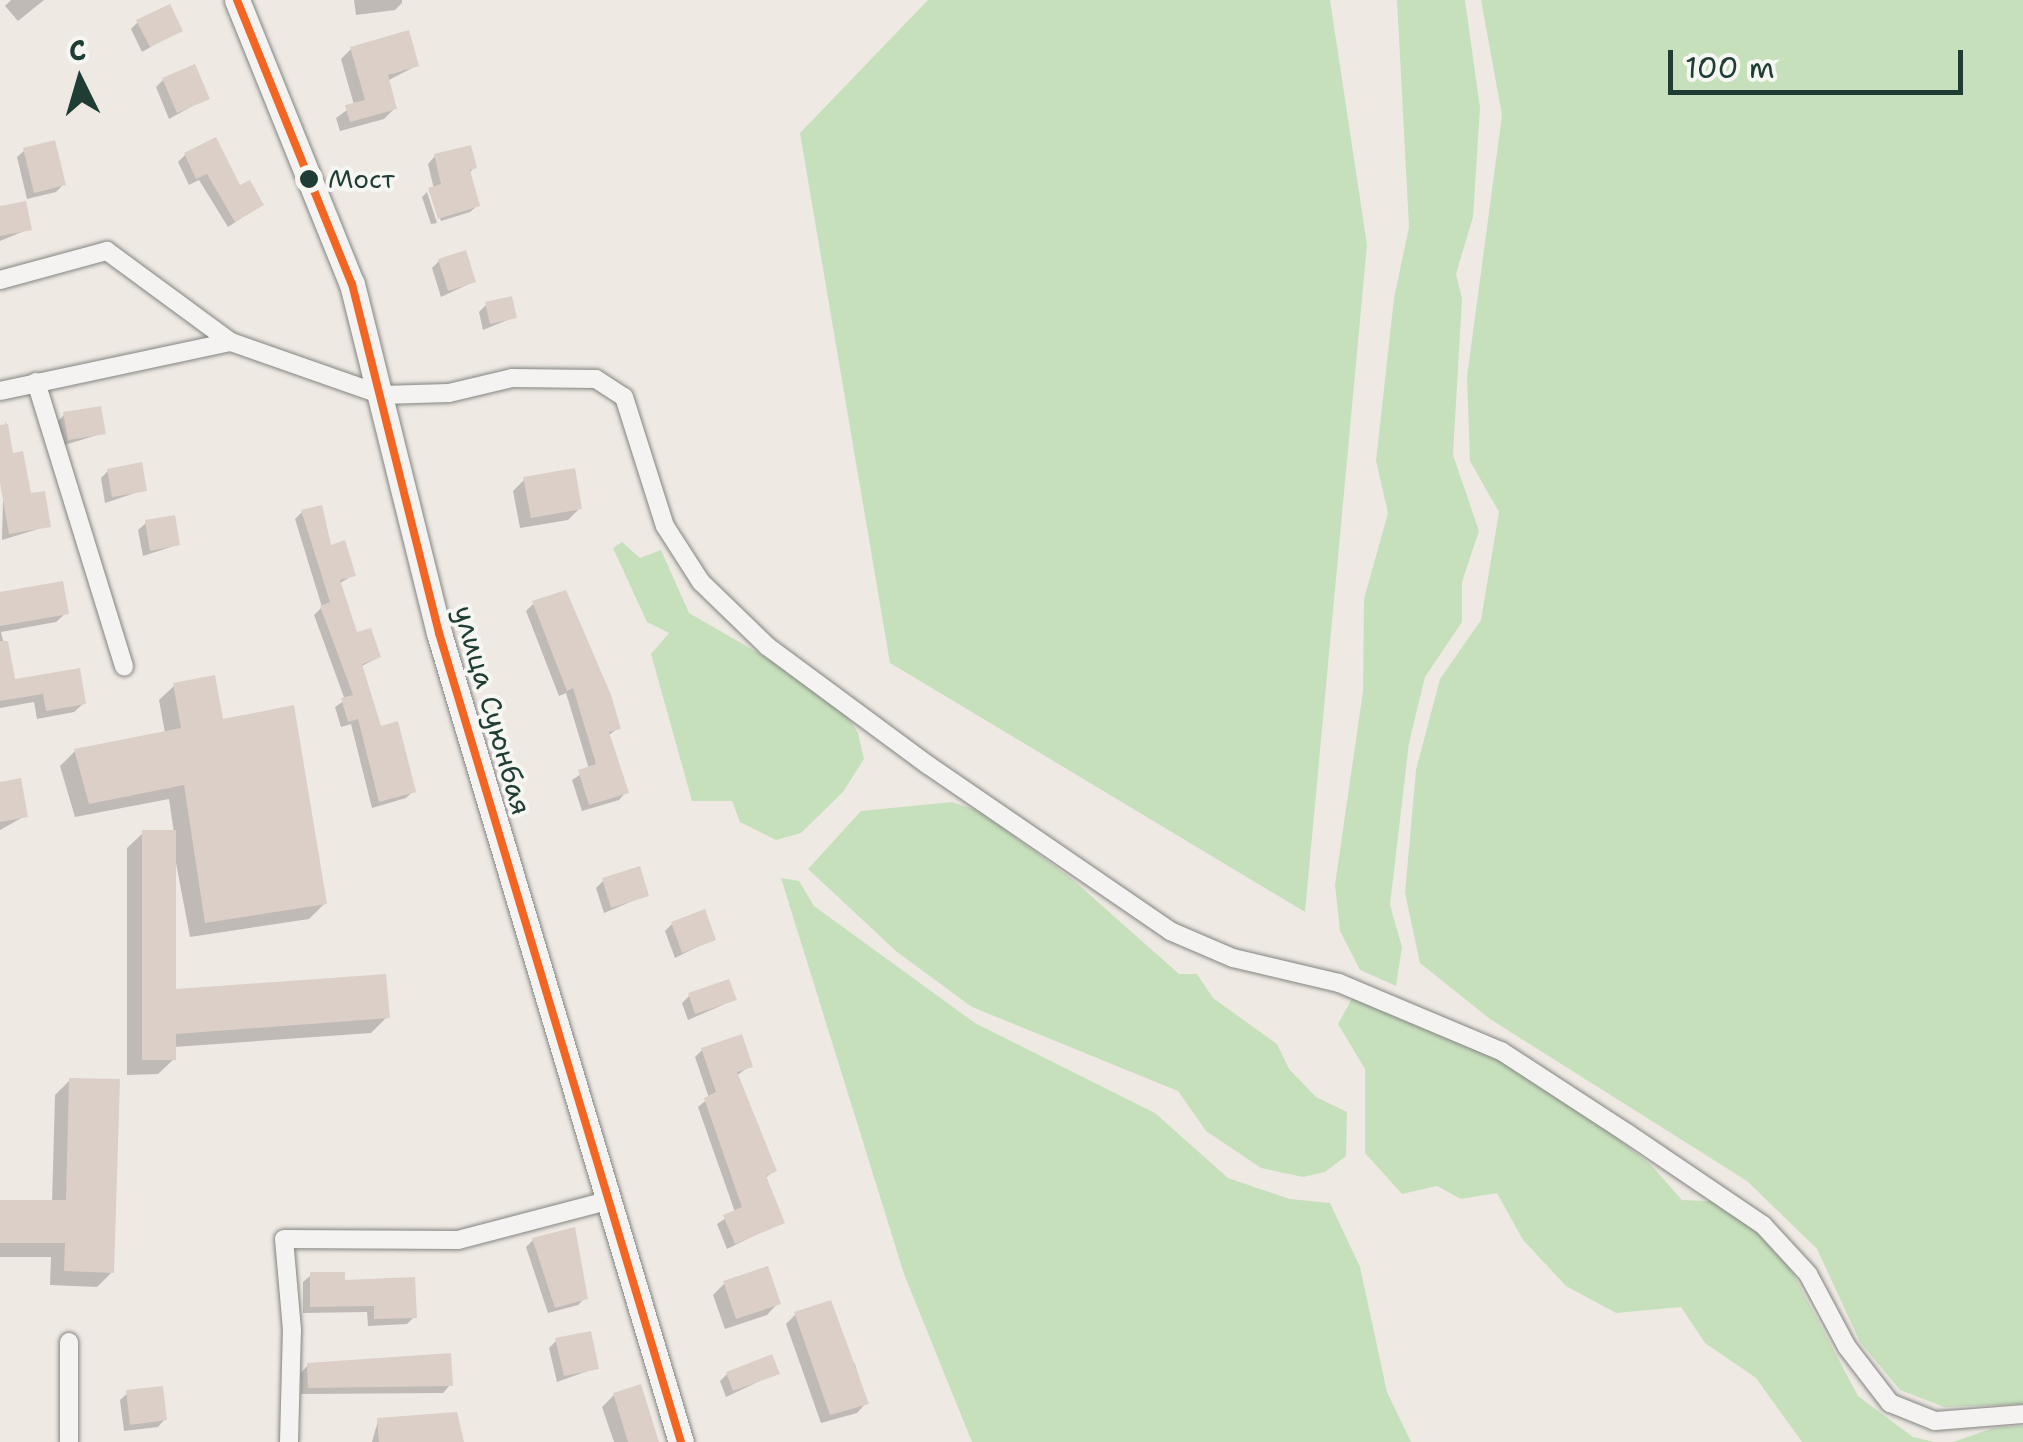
<!DOCTYPE html>
<meta charset="utf-8">
<style>
body{margin:0}
#map{position:relative;width:2023px;height:1442px;overflow:hidden;background:#efe9e4;font-family:"Shantell Sans",sans-serif}
div>[style]{position:absolute}
.green>*{inset:0;background:#c7e0bc}
.shadow>*{inset:0;background:#0003}
.building>*{inset:0;background:#dccfc8}
.roads{filter:drop-shadow(0 0 2px #828581) drop-shadow(0 0 2px #828581)}
.street>*{height:18px;margin:-9px;padding:0 9px;transform-origin:9px;border-radius:9px;background:#f4f3f1}
.secondary>*{height:25px;margin:-12.5px;padding:0 12.5px;transform-origin:12.5px;border-radius:12.5px;background:#f4f3f1}
.bus-1>*{height:8px;margin:-4px;padding:0 4px;transform-origin:4px;border-radius:4px;background:#f26522}
.dots>*{width:28px;height:28px;translate:-50% -50%;box-sizing:border-box;border:5px solid #f6f6f2;border-radius:50%}
span{translate:-50% -50%;white-space:nowrap;text-align:center;line-height:1.15;-webkit-text-stroke:8px #f6f6f2;paint-order:stroke}
.bus-label{font-size:26px;color:#1f3d34}
.left{translate:0 -50%;text-align:left}
.street-label{font-size:28px;color:#1f3d34}
.north{position:absolute;left:30px;top:30px;width:100px;height:100px;-webkit-text-stroke:8px #f6f6f2;paint-order:stroke;rotate:355deg;font-size:28px;font-weight:700;line-height:40px;text-align:center;color:#1f3d34}
.north::after{content:'';display:block;margin:auto;width:35px;height:45px;background:#1f3d34;clip-path:polygon(50% 0,100% 100%,50% 72%,0 100%)}
.scale{position:absolute;left:1668px;top:50px;width:295px;height:45px;box-sizing:border-box;border:5px solid #1f3d34;border-top:0;padding-left:12px;font-size:30px;line-height:35px;white-space:nowrap;color:#1f3d34;-webkit-text-stroke:8px #f6f6f2;paint-order:stroke}
</style>
<div id="map">
<div class="green">
<div style="clip-path:polygon(928px 0,1330px 0,1367px 245px,1305px 912px,890px 663px,800px 133px)"></div>
<div style="clip-path:polygon(1397px 0,1465px 0,1480px 108px,1473px 217px,1456px 274px,1462px 299px,1453px 455px,1479px 531px,1462px 582px,1462px 622px,1425px 677px,1409px 743px,1390px 905px,1402px 947px,1396px 986px,1360px 970px,1340px 931px,1335px 885px,1363px 691px,1364px 599px,1388px 513px,1376px 461px,1394px 298px,1409px 227px)"></div>
<div style="clip-path:polygon(1481px 0,2023px 0,2023px 1404px,1944px 1407px,1900px 1390px,1860px 1342px,1817px 1249px,1747px 1181px,1490px 1019px,1420px 963px,1405px 893px,1416px 770px,1440px 679px,1481px 620px,1499px 512px,1470px 461px,1467px 377px,1502px 115px)"></div>
<div style="clip-path:polygon(622px 542px,640px 558px,661px 550px,689px 613px,835px 697px,858px 733px,864px 759px,843px 792px,801px 833px,776px 840px,740px 822px,732px 801px,692px 801px,651px 654px,669px 633px,647px 622px,613px 548px)"></div>
<div style="clip-path:polygon(952px 802px,979px 811px,1072px 879px,1179px 974px,1197px 974px,1213px 998px,1277px 1044px,1289px 1069px,1316px 1097px,1347px 1112px,1346px 1156px,1325px 1172px,1303px 1177px,1261px 1168px,1206px 1131px,1178px 1091px,972px 1007px,897px 952px,808px 869px,861px 811px)"></div>
<div style="clip-path:polygon(781px 878px,799px 881px,814px 906px,975px 1023px,1155px 1113px,1228px 1178px,1290px 1199px,1330px 1203px,1360px 1267px,1387px 1392px,1411px 1442px,972px 1442px,904px 1274px)"></div>
<div style="clip-path:polygon(1354px 995px,1531px 1071px,1651px 1165px,1682px 1200px,1727px 1202px,1789px 1266px,1858px 1396px,1913px 1437px,1934px 1442px,1802px 1442px,1756px 1378px,1705px 1343px,1681px 1307px,1616px 1313px,1566px 1286px,1523px 1240px,1497px 1193px,1461px 1199px,1437px 1186px,1402px 1194px,1365px 1153px,1365px 1069px,1338px 1024px)"></div>
<div style="clip-path:polygon(2023px 1426px,2023px 1442px,1953px 1442px,1993px 1428px)"></div>
</div>
<div class="shadow">
<div style="clip-path:polygon(11px 0,44px 0,18px 21px,5px 6px)"></div>
<div style="clip-path:polygon(354px 0,402px 0,402px 3px,395px 10px,356px 15px)"></div>
<div style="clip-path:polygon(138px 22px,180px 30px,142px 52px,131px 29px)"></div>
<div style="clip-path:polygon(351px 49px,416px 66px,387px 81px,395px 108px,384px 119px,340px 131px,336px 118px,354px 105px,341px 59px)"></div>
<div style="clip-path:polygon(163px 80px,207px 98px,169px 119px,156px 87px)"></div>
<div style="clip-path:polygon(25px 150px,63px 185px,56px 192px,27px 199px,17px 157px)"></div>
<div style="clip-path:polygon(185px 155px,239px 189px,261px 205px,228px 227px,199px 180px,189px 185px,178px 162px)"></div>
<div style="clip-path:polygon(435px 156px,474px 168px,468px 174px,478px 205px,470px 212px,441px 221px,429px 191px,434px 189px,428px 164px)"></div>
<div style="clip-path:polygon(427px 192px,437px 223px,431px 224px,422px 197px)"></div>
<div style="clip-path:polygon(0 209px,29px 229px,0 241px)"></div>
<div style="clip-path:polygon(439px 261px,473px 282px,441px 297px,432px 268px)"></div>
<div style="clip-path:polygon(486px 305px,515px 317px,483px 330px,479px 312px)"></div>
<div style="clip-path:polygon(64px 415px,104px 433px,61px 446px,57px 422px)"></div>
<div style="clip-path:polygon(5px 420px,11px 456px,48px 526px,2px 540px)"></div>
<div style="clip-path:polygon(108px 471px,144px 490px,105px 503px,101px 478px)"></div>
<div style="clip-path:polygon(524px 480px,580px 508px,568px 520px,520px 528px,513px 491px)"></div>
<div style="clip-path:polygon(302px 512px,353px 575px,339px 584px,356px 636px,379px 657px,360px 667px,379px 729px,413px 791px,406px 798px,372px 808px,351px 724px,341px 727px,335px 707px,345px 700px,314px 615px,322px 607px,295px 519px)"></div>
<div style="clip-path:polygon(146px 523px,177px 545px,143px 556px,138px 530px)"></div>
<div style="clip-path:polygon(0 599px,66px 613px,56px 622px,1px 632px,13px 682px,84px 703px,74px 712px,37px 719px,34px 702px,0 708px)"></div>
<div style="clip-path:polygon(533px 604px,618px 728px,608px 736px,626px 792px,619px 800px,582px 811px,572px 780px,589px 769px,566px 693px,559px 696px,526px 611px)"></div>
<div style="clip-path:polygon(175px 685px,221px 722px,324px 904px,309px 919px,190px 937px,173px 847px,173px 992px,387px 1017px,371px 1033px,174px 1047px,174px 1059px,158px 1074px,127px 1075px,127px 848px,143px 833px,174px 833px,169px 799px,75px 817px,60px 766px,75px 751px,165px 733px,159px 700px)"></div>
<div style="clip-path:polygon(0 785px,25px 816px,0 830px)"></div>
<div style="clip-path:polygon(603px 881px,647px 895px,604px 913px,596px 888px)"></div>
<div style="clip-path:polygon(672px 924px,713px 939px,675px 958px,665px 931px)"></div>
<div style="clip-path:polygon(689px 996px,734px 1000px,688px 1020px,682px 1003px)"></div>
<div style="clip-path:polygon(702px 1050px,750px 1066px,736px 1076px,774px 1171px,764px 1179px,782px 1222px,727px 1249px,717px 1224px,735px 1212px,698px 1107px,709px 1098px,695px 1057px)"></div>
<div style="clip-path:polygon(70px 1080px,112px 1272px,97px 1287px,50px 1285px,51px 1257px,0 1257px,0 1202px,52px 1203px,55px 1095px)"></div>
<div style="clip-path:polygon(533px 1240px,585px 1298px,578px 1305px,548px 1313px,526px 1247px)"></div>
<div style="clip-path:polygon(311px 1275px,342px 1282px,414px 1317px,407px 1324px,368px 1326px,367px 1312px,303px 1313px,303px 1282px)"></div>
<div style="clip-path:polygon(725px 1283px,778px 1303px,767px 1315px,725px 1329px,713px 1295px)"></div>
<div style="clip-path:polygon(796px 1314px,855px 1364px,866px 1403px,857px 1413px,821px 1423px,786px 1324px)"></div>
<div style="clip-path:polygon(557px 1340px,596px 1368px,557px 1382px,549px 1348px)"></div>
<div style="clip-path:polygon(308px 1365px,450px 1385px,443px 1393px,301px 1394px,301px 1373px)"></div>
<div style="clip-path:polygon(777px 1373px,726px 1397px,720px 1381px,727px 1374px)"></div>
<div style="clip-path:polygon(128px 1393px,165px 1419px,158px 1427px,124px 1431px,120px 1400px)"></div>
<div style="clip-path:polygon(614px 1395px,655px 1442px,614px 1442px,602px 1407px)"></div>
<div style="clip-path:polygon(378px 1421px,461px 1442px,372px 1442px)"></div>
</div>
<div class="building">
<div style="clip-path:polygon(170px 4px,183px 31px,150px 47px,136px 20px)"></div>
<div style="clip-path:polygon(409px 30px,419px 66px,388px 75px,397px 109px,350px 122px,345px 105px,365px 100px,350px 47px)"></div>
<div style="clip-path:polygon(195px 64px,210px 99px,177px 113px,162px 78px)"></div>
<div style="clip-path:polygon(216px 137px,240px 185px,250px 180px,264px 205px,235px 222px,207px 174px,196px 179px,184px 153px)"></div>
<div style="clip-path:polygon(55px 140px,66px 185px,34px 193px,23px 148px)"></div>
<div style="clip-path:polygon(471px 145px,477px 168px,470px 170px,480px 206px,438px 219px,428px 188px,441px 184px,434px 154px)"></div>
<div style="clip-path:polygon(26px 201px,32px 230px,0 236px,0 206px)"></div>
<div style="clip-path:polygon(466px 250px,476px 282px,448px 291px,438px 259px)"></div>
<div style="clip-path:polygon(512px 296px,517px 318px,490px 324px,485px 302px)"></div>
<div style="clip-path:polygon(101px 406px,106px 434px,68px 440px,63px 412px)"></div>
<div style="clip-path:polygon(8px 424px,13px 453px,23px 451px,31px 493px,45px 491px,51px 527px,9px 534px,0 483px,0 425px)"></div>
<div style="clip-path:polygon(142px 462px,147px 491px,112px 497px,107px 469px)"></div>
<div style="clip-path:polygon(575px 468px,582px 509px,531px 518px,523px 477px)"></div>
<div style="clip-path:polygon(322px 505px,331px 545px,345px 540px,356px 576px,340px 580px,357px 632px,371px 628px,381px 657px,362px 664px,381px 726px,398px 721px,416px 792px,379px 802px,358px 719px,348px 722px,341px 698px,353px 695px,320px 606px,330px 602px,301px 510px)"></div>
<div style="clip-path:polygon(175px 515px,180px 545px,150px 551px,145px 520px)"></div>
<div style="clip-path:polygon(63px 581px,69px 614px,0 626px,0 592px)"></div>
<div style="clip-path:polygon(566px 590px,611px 695px,621px 729px,609px 732px,629px 793px,589px 805px,578px 770px,596px 764px,573px 688px,567px 691px,532px 601px)"></div>
<div style="clip-path:polygon(0 641px,8px 641px,15px 679px,80px 668px,86px 704px,46px 711px,43px 694px,0 701px)"></div>
<div style="clip-path:polygon(215px 675px,223px 719px,294px 705px,327px 904px,205px 923px,184px 785px,89px 804px,74px 749px,181px 728px,173px 683px)"></div>
<div style="clip-path:polygon(21px 778px,28px 817px,0 822px,0 782px)"></div>
<div style="clip-path:polygon(142px 830px,176px 830px,176px 989px,386px 974px,390px 1018px,176px 1034px,176px 1060px,142px 1060px)"></div>
<div style="clip-path:polygon(640px 866px,649px 896px,611px 908px,602px 878px)"></div>
<div style="clip-path:polygon(705px 909px,716px 940px,682px 953px,671px 922px)"></div>
<div style="clip-path:polygon(729px 979px,737px 1000px,695px 1014px,688px 993px)"></div>
<div style="clip-path:polygon(742px 1034px,753px 1067px,737px 1072px,777px 1171px,766px 1176px,785px 1223px,735px 1244px,723px 1215px,742px 1207px,704px 1098px,716px 1092px,701px 1048px)"></div>
<div style="clip-path:polygon(69px 1078px,120px 1079px,114px 1273px,64px 1271px,65px 1243px,0 1243px,0 1200px,66px 1200px)"></div>
<div style="clip-path:polygon(575px 1227px,588px 1299px,555px 1308px,532px 1238px)"></div>
<div style="clip-path:polygon(768px 1266px,781px 1304px,736px 1319px,723px 1281px)"></div>
<div style="clip-path:polygon(310px 1272px,345px 1272px,345px 1280px,415px 1277px,417px 1318px,374px 1319px,374px 1306px,310px 1307px)"></div>
<div style="clip-path:polygon(831px 1300px,869px 1404px,830px 1415px,794px 1312px)"></div>
<div style="clip-path:polygon(591px 1331px,599px 1369px,564px 1376px,555px 1338px)"></div>
<div style="clip-path:polygon(451px 1353px,453px 1386px,308px 1388px,307px 1363px)"></div>
<div style="clip-path:polygon(772px 1354px,780px 1374px,733px 1391px,726px 1372px)"></div>
<div style="clip-path:polygon(641px 1384px,659px 1442px,628px 1442px,613px 1393px)"></div>
<div style="clip-path:polygon(163px 1386px,167px 1420px,130px 1425px,126px 1390px)"></div>
<div style="clip-path:polygon(457px 1412px,464px 1442px,379px 1442px,377px 1418px)"></div>
</div>
<div class="roads">
<div class="street">
<div style="left:0;top:280px;width:111px;rotate:-15.2deg"></div>
<div style="left:107px;top:251px;width:154px;rotate:36.3deg"></div>
<div style="left:231px;top:342px;width:160px;rotate:19.3deg"></div>
<div style="left:382px;top:395px;width:67px;rotate:-1.7deg"></div>
<div style="left:449px;top:393px;width:65px;rotate:-13.4deg"></div>
<div style="left:512px;top:378px;width:84px;rotate:0.7deg"></div>
<div style="left:596px;top:379px;width:33px;rotate:33deg"></div>
<div style="left:624px;top:397px;width:135px;rotate:72.4deg"></div>
<div style="left:665px;top:526px;width:67px;rotate:57.3deg"></div>
<div style="left:701px;top:582px;width:92px;rotate:44.1deg"></div>
<div style="left:767px;top:646px;width:200px;rotate:36.5deg"></div>
<div style="left:928px;top:765px;width:293px;rotate:34.4deg"></div>
<div style="left:1170px;top:931px;width:69px;rotate:23.2deg"></div>
<div style="left:1233px;top:958px;width:109px;rotate:13.3deg"></div>
<div style="left:1339px;top:983px;width:176px;rotate:22.8deg"></div>
<div style="left:1501px;top:1051px;width:150px;rotate:33.1deg"></div>
<div style="left:1627px;top:1133px;width:164px;rotate:34.1deg"></div>
<div style="left:1763px;top:1225px;width:67px;rotate:47.4deg"></div>
<div style="left:1808px;top:1274px;width:83px;rotate:61.9deg"></div>
<div style="left:1847px;top:1347px;width:71px;rotate:52.5deg"></div>
<div style="left:1890px;top:1403px;width:48px;rotate:21.8deg"></div>
<div style="left:1935px;top:1421px;width:88px;rotate:-4.5deg"></div>
<div style="left:36px;top:382px;width:298px;rotate:72.8deg"></div>
<div style="left:0;top:391px;width:236px;rotate:-12deg"></div>
<div style="left:69px;top:1442px;width:100px;rotate:-90deg"></div>
<div style="left:289px;top:1442px;width:112px;rotate:-88.5deg"></div>
<div style="left:292px;top:1330px;width:91px;rotate:-95deg"></div>
<div style="left:284px;top:1239px;width:174px;rotate:0.3deg"></div>
<div style="left:458px;top:1240px;width:154px;rotate:-14.7deg"></div>
</div>
<div class="secondary">
<div style="left:237px;top:0;width:306px;rotate:68deg"></div>
<div style="left:352px;top:284px;width:360px;rotate:76deg"></div>
<div style="left:439px;top:633px;width:844px;rotate:73.35deg"></div>
</div>
</div>
<div class="bus-1">
<div style="left:237px;top:0;width:306px;rotate:68deg"></div>
<div style="left:352px;top:284px;width:360px;rotate:76deg"></div>
<div style="left:439px;top:633px;width:844px;rotate:73.35deg"></div>
</div>
<div class="dots">
<div style="left:309px;top:179px;background:#1f3d34"></div>
</div>
<div class="bus-label">
<span class="left" style="left:328px;top:179px">Мост</span>
</div>
<div class="street-label">
<span style="left:493px;top:710px;rotate:74deg">улица Суюнбая</span>
</div>
<div class="north">С</div>
<div class="scale">100 m</div>
</div>
